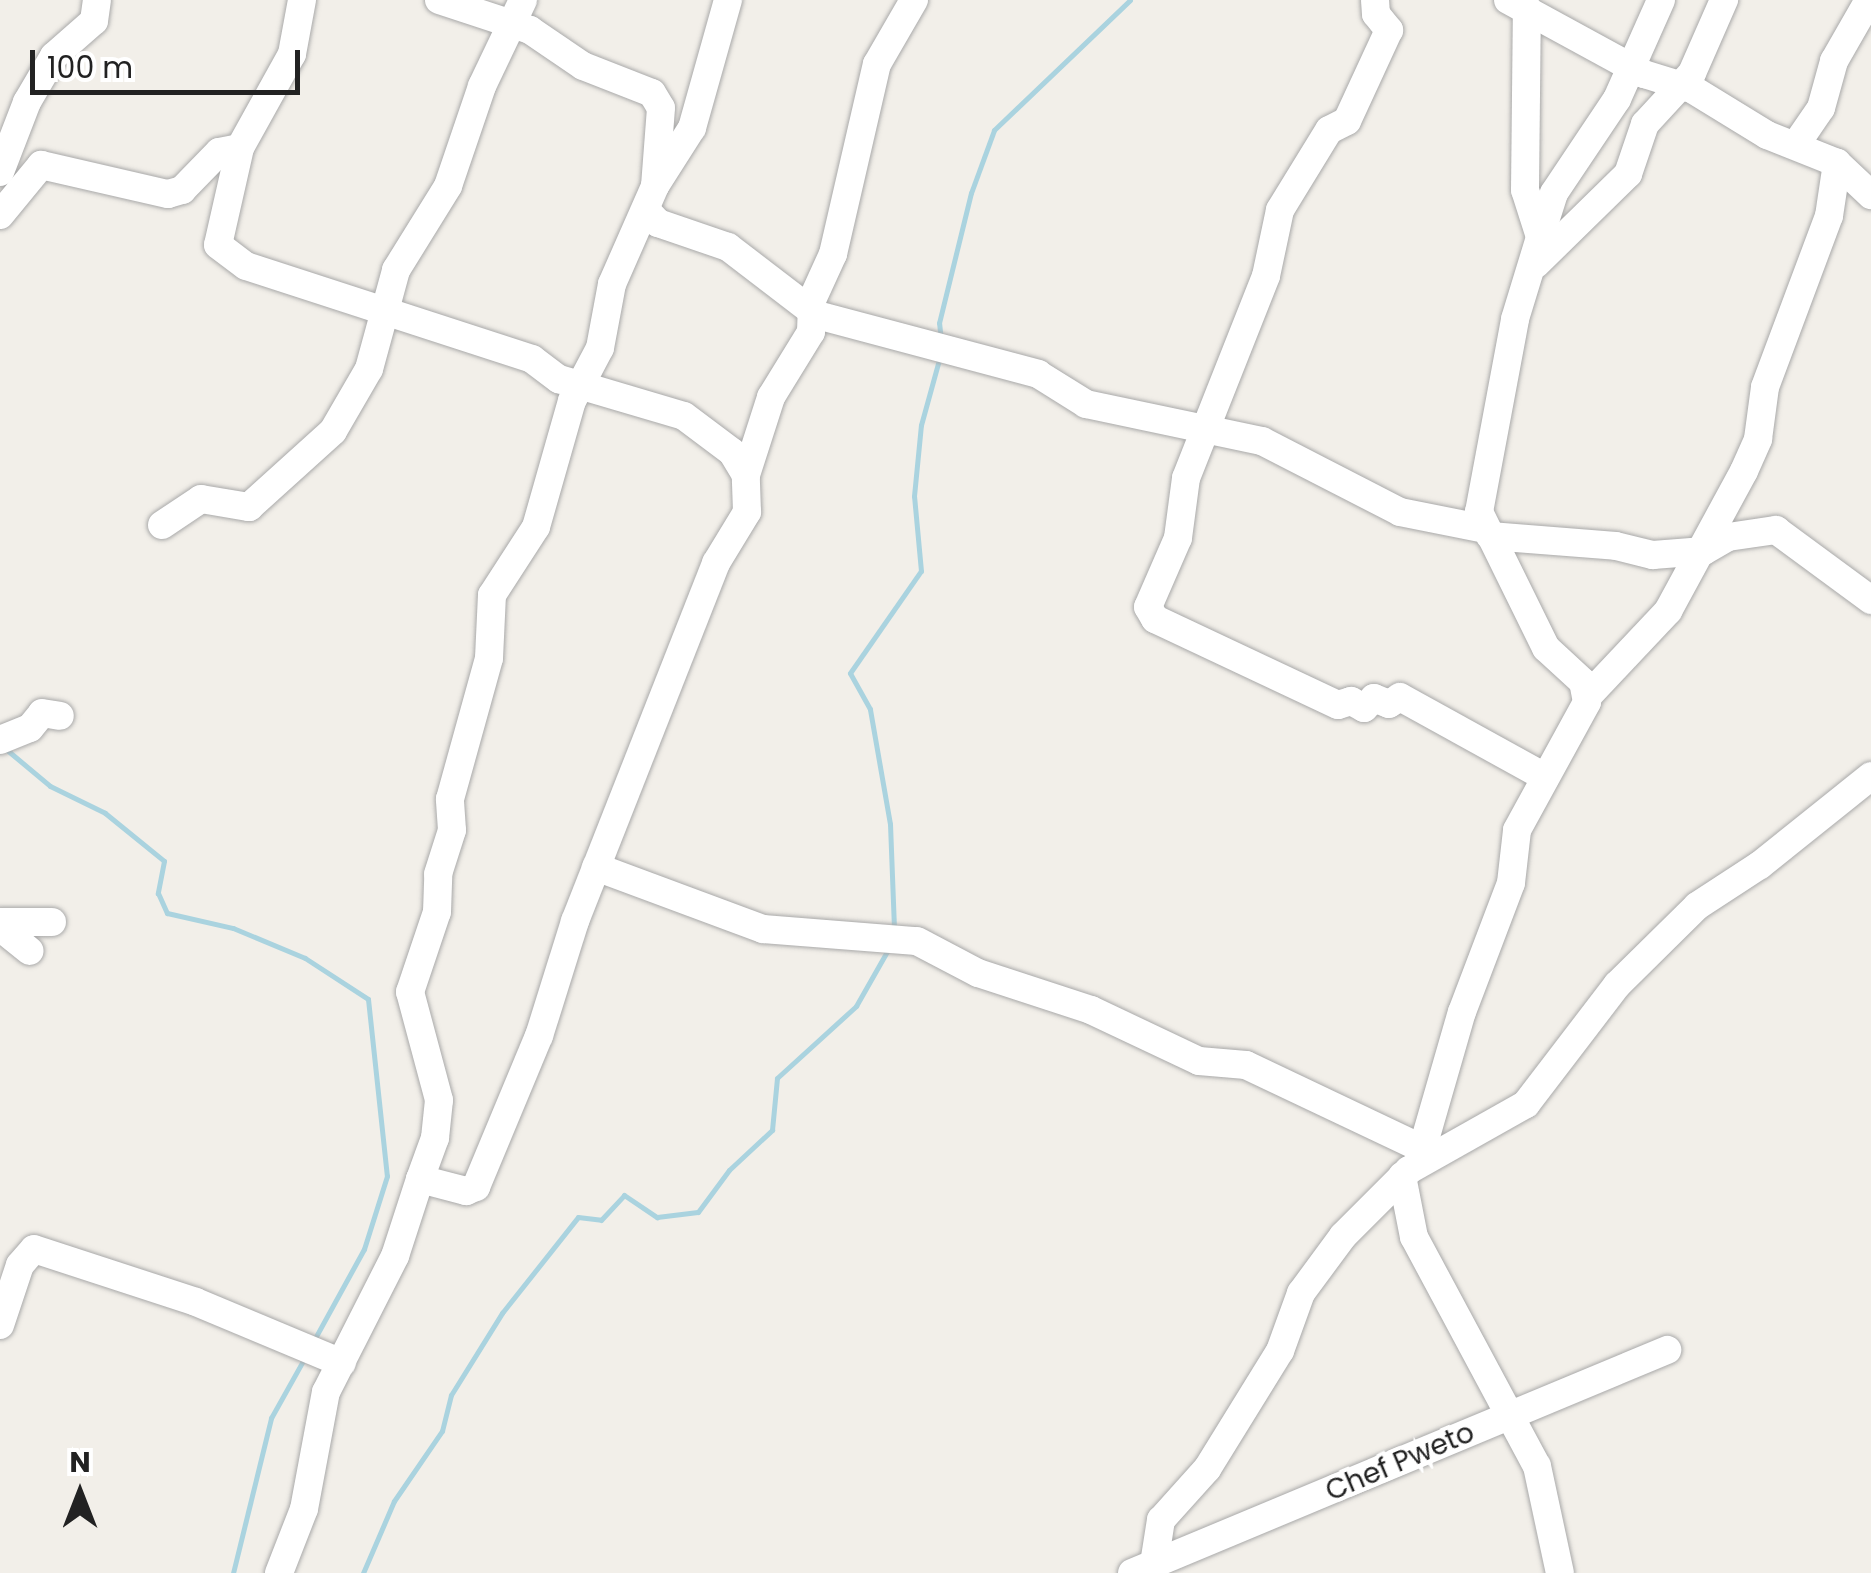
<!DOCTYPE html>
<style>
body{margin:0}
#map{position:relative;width:1871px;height:1573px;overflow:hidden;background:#f2efe9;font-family:Poppins,sans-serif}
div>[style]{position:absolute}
.stream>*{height:5px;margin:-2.5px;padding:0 2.5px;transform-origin:2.5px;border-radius:2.5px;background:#aad3df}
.roads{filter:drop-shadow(0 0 2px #a9a9a9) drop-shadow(0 0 2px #a9a9a9)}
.minor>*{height:28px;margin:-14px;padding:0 14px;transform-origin:14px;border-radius:14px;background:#fff}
span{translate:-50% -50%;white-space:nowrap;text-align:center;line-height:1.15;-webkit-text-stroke:8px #fff;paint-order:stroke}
.street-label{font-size:28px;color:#222}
.north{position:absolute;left:30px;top:1443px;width:100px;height:100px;-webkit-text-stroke:8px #fff;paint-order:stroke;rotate:0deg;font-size:28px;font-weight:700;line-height:40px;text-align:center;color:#222}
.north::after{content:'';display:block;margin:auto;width:35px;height:45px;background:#222;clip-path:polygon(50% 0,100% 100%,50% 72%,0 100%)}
.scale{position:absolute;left:30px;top:50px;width:270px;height:45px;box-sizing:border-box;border:5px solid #222;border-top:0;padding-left:12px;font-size:30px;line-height:35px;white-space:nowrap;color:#222;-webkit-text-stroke:8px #fff;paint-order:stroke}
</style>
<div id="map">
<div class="stream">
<div style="left:941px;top:341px;width:18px;rotate:-96deg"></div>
<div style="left:939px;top:323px;width:134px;rotate:-76.2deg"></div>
<div style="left:971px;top:193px;width:67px;rotate:-69.9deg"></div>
<div style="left:994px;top:130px;width:188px;rotate:-43.7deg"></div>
<div style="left:7px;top:750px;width:56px;rotate:39.9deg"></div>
<div style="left:50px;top:786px;width:61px;rotate:26.1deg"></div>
<div style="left:105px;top:813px;width:76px;rotate:39.1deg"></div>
<div style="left:164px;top:861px;width:33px;rotate:101deg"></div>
<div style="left:158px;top:893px;width:22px;rotate:66deg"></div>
<div style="left:167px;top:913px;width:68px;rotate:12.8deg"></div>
<div style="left:233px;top:928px;width:78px;rotate:22.6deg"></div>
<div style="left:305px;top:958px;width:75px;rotate:33.1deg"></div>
<div style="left:368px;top:999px;width:178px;rotate:83.9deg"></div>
<div style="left:387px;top:1176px;width:77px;rotate:107.5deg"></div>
<div style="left:364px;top:1249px;width:104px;rotate:118.8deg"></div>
<div style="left:894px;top:928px;width:104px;rotate:-92.2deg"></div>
<div style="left:890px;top:824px;width:117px;rotate:-99.9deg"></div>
<div style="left:870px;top:709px;width:41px;rotate:-119.1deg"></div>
<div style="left:850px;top:673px;width:124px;rotate:-55.2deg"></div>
<div style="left:921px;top:571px;width:75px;rotate:-95.3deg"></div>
<div style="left:914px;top:496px;width:71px;rotate:-84.4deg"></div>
<div style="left:921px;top:425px;width:72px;rotate:-74.6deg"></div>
<div style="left:233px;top:1573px;width:160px;rotate:-76.2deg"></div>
<div style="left:271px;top:1418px;width:68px;rotate:-60.8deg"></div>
<div style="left:363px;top:1573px;width:78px;rotate:-66.7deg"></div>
<div style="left:394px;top:1501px;width:85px;rotate:-55.6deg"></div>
<div style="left:442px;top:1431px;width:37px;rotate:-76deg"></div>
<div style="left:451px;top:1395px;width:97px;rotate:-58.1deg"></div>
<div style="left:502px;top:1313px;width:122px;rotate:-51.6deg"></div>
<div style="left:578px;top:1217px;width:23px;rotate:7deg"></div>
<div style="left:601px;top:1220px;width:34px;rotate:-47deg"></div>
<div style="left:624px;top:1195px;width:40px;rotate:34deg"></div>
<div style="left:657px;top:1217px;width:41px;rotate:-7deg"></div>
<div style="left:698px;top:1212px;width:52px;rotate:-53.6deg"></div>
<div style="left:729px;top:1170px;width:59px;rotate:-42.9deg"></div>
<div style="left:772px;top:1130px;width:52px;rotate:-84.5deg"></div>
<div style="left:777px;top:1078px;width:107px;rotate:-42.3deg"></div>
<div style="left:856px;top:1006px;width:67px;rotate:-60.4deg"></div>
</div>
<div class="roads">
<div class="minor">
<div style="left:302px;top:0;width:55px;rotate:100.5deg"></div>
<div style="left:292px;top:54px;width:107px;rotate:119deg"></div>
<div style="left:240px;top:148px;width:99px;rotate:102.8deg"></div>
<div style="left:218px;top:245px;width:35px;rotate:37deg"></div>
<div style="left:246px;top:266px;width:301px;rotate:18deg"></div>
<div style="left:532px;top:359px;width:34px;rotate:37deg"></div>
<div style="left:559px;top:379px;width:130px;rotate:16.5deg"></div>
<div style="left:684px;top:416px;width:60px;rotate:36.9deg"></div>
<div style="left:732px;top:452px;width:27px;rotate:59deg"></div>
<div style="left:439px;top:0;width:96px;rotate:18.2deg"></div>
<div style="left:530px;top:30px;width:64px;rotate:34.2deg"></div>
<div style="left:583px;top:66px;width:74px;rotate:21.4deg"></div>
<div style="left:652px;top:93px;width:17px;rotate:59deg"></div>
<div style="left:661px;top:108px;width:78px;rotate:94.4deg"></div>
<div style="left:1375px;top:0;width:14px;rotate:86deg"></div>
<div style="left:1376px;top:14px;width:21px;rotate:51deg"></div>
<div style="left:1389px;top:30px;width:100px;rotate:114.8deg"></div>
<div style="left:1347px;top:121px;width:20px;rotate:153deg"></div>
<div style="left:1329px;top:130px;width:94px;rotate:121.5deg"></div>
<div style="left:1280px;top:210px;width:67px;rotate:102deg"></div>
<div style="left:1266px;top:276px;width:217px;rotate:111.6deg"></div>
<div style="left:1186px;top:478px;width:61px;rotate:97.6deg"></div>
<div style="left:1178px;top:538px;width:75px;rotate:113.5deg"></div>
<div style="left:1148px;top:607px;width:14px;rotate:60deg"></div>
<div style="left:1155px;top:619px;width:202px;rotate:25.2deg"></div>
<div style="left:1338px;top:705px;width:14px;rotate:-17deg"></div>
<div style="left:1351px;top:701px;width:15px;rotate:28deg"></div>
<div style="left:1364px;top:708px;width:14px;rotate:-45deg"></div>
<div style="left:1374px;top:698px;width:16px;rotate:22deg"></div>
<div style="left:1389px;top:704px;width:13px;rotate:-32deg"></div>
<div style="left:1400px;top:697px;width:166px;rotate:28.9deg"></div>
<div style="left:1508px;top:0;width:155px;rotate:28.6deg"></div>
<div style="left:1644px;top:74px;width:50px;rotate:17.4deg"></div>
<div style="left:1692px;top:89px;width:88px;rotate:31.5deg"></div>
<div style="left:1767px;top:135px;width:75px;rotate:21.8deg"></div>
<div style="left:1837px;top:163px;width:47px;rotate:43.3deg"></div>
<div style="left:1797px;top:143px;width:42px;rotate:-55.6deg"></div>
<div style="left:1821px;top:108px;width:49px;rotate:-74.5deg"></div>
<div style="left:1834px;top:61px;width:70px;rotate:-60.2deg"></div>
<div style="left:0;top:172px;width:75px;rotate:-68.9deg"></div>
<div style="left:27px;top:102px;width:53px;rotate:-59.6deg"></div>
<div style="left:54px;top:56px;width:53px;rotate:-41.2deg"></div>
<div style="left:94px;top:21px;width:21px;rotate:-82deg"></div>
<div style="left:646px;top:210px;width:18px;rotate:47deg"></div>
<div style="left:658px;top:223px;width:74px;rotate:18.9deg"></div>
<div style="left:728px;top:247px;width:112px;rotate:37.4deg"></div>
<div style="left:817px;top:315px;width:229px;rotate:14.9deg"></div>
<div style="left:1038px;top:374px;width:57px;rotate:32deg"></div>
<div style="left:1086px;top:404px;width:180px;rotate:11.9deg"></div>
<div style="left:1262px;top:441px;width:155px;rotate:27.2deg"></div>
<div style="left:1400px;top:512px;width:87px;rotate:11.3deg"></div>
<div style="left:0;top:215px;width:65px;rotate:-50.6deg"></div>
<div style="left:41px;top:165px;width:130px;rotate:12.9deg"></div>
<div style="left:168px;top:194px;width:15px;rotate:-16deg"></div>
<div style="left:182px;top:190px;width:53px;rotate:-45.8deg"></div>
<div style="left:219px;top:152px;width:21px;rotate:-11deg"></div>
<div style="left:1540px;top:237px;width:46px;rotate:-72.3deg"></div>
<div style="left:1554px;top:193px;width:113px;rotate:-56.2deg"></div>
<div style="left:1617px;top:99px;width:108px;rotate:-66deg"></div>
<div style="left:1536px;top:264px;width:129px;rotate:-44.4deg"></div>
<div style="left:1628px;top:174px;width:53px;rotate:-71.2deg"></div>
<div style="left:1645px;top:124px;width:69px;rotate:-47.3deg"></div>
<div style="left:1692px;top:73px;width:80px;rotate:-66.3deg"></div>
<div style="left:162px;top:525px;width:47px;rotate:-33.7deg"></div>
<div style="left:201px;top:499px;width:49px;rotate:9.5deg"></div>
<div style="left:249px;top:507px;width:113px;rotate:-42.1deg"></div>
<div style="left:333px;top:431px;width:72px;rotate:-59.9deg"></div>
<div style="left:369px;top:369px;width:103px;rotate:-74.7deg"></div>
<div style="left:396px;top:270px;width:99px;rotate:-58.2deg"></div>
<div style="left:448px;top:186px;width:106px;rotate:-71.2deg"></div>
<div style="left:482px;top:86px;width:95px;rotate:-64.5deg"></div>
<div style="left:1490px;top:536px;width:126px;rotate:4.5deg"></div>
<div style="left:1616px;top:546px;width:38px;rotate:14deg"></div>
<div style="left:1653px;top:555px;width:51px;rotate:-4.5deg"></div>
<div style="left:1704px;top:551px;width:28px;rotate:-30deg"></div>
<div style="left:1728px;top:537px;width:49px;rotate:-8.3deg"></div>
<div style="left:1776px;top:530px;width:118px;rotate:36.4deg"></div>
<div style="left:1588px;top:696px;width:117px;rotate:-46.7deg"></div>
<div style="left:1668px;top:611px;width:159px;rotate:-61.5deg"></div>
<div style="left:1744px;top:471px;width:35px;rotate:-66deg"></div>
<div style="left:1758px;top:439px;width:52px;rotate:-82.3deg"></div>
<div style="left:1765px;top:387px;width:183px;rotate:-69.5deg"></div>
<div style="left:1829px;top:216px;width:54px;rotate:-81.4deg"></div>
<div style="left:0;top:740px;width:32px;rotate:-22deg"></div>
<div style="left:30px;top:728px;width:19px;rotate:-51deg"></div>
<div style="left:42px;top:713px;width:18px;rotate:9deg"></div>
<div style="left:596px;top:867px;width:178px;rotate:20.4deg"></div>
<div style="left:763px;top:929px;width:154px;rotate:4.5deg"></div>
<div style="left:917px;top:941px;width:69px;rotate:27.7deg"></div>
<div style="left:978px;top:973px;width:119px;rotate:18.1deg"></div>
<div style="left:1091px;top:1010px;width:119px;rotate:25.3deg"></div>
<div style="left:1199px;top:1061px;width:47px;rotate:4.9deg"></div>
<div style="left:1246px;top:1065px;width:194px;rotate:25.4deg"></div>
<div style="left:0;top:922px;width:52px"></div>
<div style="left:0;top:927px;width:38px;rotate:39deg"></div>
<div style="left:1418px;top:1164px;width:158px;rotate:-73.9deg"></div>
<div style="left:1462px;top:1012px;width:138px;rotate:-69.2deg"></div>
<div style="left:1511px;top:883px;width:53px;rotate:-83.5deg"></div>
<div style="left:1517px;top:830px;width:146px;rotate:-61.3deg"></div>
<div style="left:1587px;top:702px;width:20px;rotate:-101deg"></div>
<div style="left:1583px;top:682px;width:50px;rotate:-137.4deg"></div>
<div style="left:1546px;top:648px;width:152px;rotate:-116.2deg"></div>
<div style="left:1479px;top:512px;width:196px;rotate:-79.4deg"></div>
<div style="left:1515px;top:319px;width:86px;rotate:-73deg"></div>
<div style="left:1540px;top:237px;width:49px;rotate:-107.7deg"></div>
<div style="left:1525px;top:190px;width:182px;rotate:-89.4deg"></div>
<div style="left:1402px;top:1176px;width:62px;rotate:78.9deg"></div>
<div style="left:1414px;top:1237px;width:260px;rotate:61.8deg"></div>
<div style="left:1537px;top:1466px;width:109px;rotate:77.9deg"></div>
<div style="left:420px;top:1179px;width:44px;rotate:-69.9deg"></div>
<div style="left:435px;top:1138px;width:38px;rotate:-84deg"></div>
<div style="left:439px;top:1100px;width:112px;rotate:-105deg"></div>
<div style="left:410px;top:992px;width:84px;rotate:-71.4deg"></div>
<div style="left:437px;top:912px;width:38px;rotate:-88deg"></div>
<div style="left:438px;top:874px;width:46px;rotate:-72.3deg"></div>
<div style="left:452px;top:830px;width:31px;rotate:-94deg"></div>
<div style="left:450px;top:799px;width:146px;rotate:-74.5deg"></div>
<div style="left:489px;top:658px;width:63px;rotate:-87.3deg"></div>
<div style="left:492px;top:595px;width:81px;rotate:-57.1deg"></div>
<div style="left:536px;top:527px;width:131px;rotate:-74.1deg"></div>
<div style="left:572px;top:401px;width:60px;rotate:-62.2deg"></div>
<div style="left:600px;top:348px;width:65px;rotate:-79.4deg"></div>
<div style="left:612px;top:284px;width:107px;rotate:-66.3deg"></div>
<div style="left:655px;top:186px;width:69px;rotate:-57.5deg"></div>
<div style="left:692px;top:128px;width:133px;rotate:-74.3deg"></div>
<div style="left:0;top:1325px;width:63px;rotate:-71.6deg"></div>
<div style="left:20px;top:1265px;width:21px;rotate:-49deg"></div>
<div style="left:34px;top:1249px;width:170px;rotate:18.1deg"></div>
<div style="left:196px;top:1302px;width:158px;rotate:22.7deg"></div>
<div style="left:1154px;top:1564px;width:45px;rotate:-81deg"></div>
<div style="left:1161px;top:1520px;width:69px;rotate:-48deg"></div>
<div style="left:1207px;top:1469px;width:139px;rotate:-58.3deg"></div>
<div style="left:1280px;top:1351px;width:62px;rotate:-70.1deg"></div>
<div style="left:1301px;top:1293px;width:71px;rotate:-53.6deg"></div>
<div style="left:1343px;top:1236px;width:93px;rotate:-45deg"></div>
<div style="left:1409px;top:1170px;width:134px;rotate:-29.4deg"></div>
<div style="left:1526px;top:1104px;width:150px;rotate:-52.6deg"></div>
<div style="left:1617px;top:985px;width:112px;rotate:-44.6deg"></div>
<div style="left:1697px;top:906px;width:75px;rotate:-33.1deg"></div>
<div style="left:1760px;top:865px;width:142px;rotate:-38.7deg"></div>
<div style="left:279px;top:1573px;width:69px;rotate:-68.7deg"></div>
<div style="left:304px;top:1509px;width:119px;rotate:-79.4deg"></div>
<div style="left:326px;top:1392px;width:153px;rotate:-63.1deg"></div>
<div style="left:395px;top:1256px;width:81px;rotate:-72deg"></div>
<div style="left:420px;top:1179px;width:48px;rotate:14.6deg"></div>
<div style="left:466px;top:1191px;width:11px;rotate:-22deg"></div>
<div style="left:476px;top:1187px;width:164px;rotate:-67.4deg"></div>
<div style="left:539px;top:1036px;width:121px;rotate:-72.6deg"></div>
<div style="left:575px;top:921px;width:385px;rotate:-68.5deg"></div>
<div style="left:716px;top:563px;width:60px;rotate:-58.7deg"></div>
<div style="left:747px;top:512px;width:37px;rotate:-92deg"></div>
<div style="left:746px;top:475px;width:82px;rotate:-72.2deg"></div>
<div style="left:771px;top:397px;width:76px;rotate:-58.4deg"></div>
<div style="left:811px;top:332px;width:32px;rotate:-88deg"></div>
<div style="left:812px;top:300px;width:51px;rotate:-65.5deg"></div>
<div style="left:833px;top:254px;width:195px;rotate:-77deg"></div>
<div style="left:877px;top:64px;width:74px;rotate:-60deg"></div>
<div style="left:1132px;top:1573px;width:580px;rotate:-22.63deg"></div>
</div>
</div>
<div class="street-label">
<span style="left:1400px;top:1462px;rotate:-23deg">Chef Pweto</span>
</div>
<div class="north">N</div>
<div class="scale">100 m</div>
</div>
